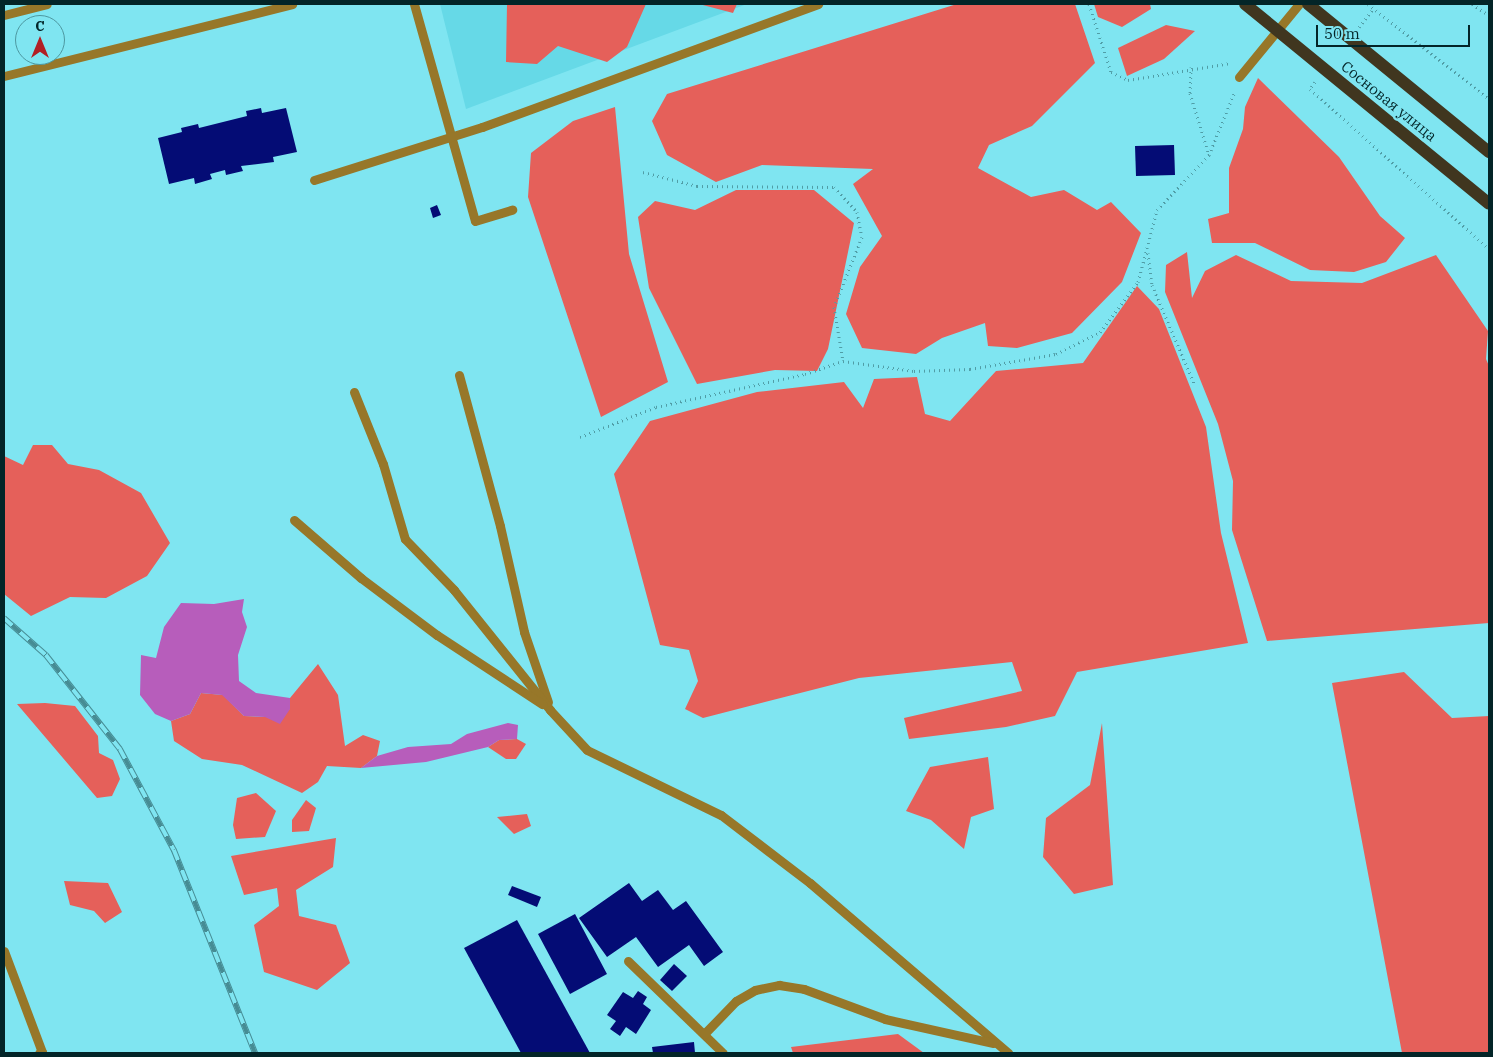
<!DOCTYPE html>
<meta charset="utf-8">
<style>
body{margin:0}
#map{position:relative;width:1493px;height:1057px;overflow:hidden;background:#7fe5f1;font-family:"IBM Plex Serif",serif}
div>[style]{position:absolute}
.built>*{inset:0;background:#66d9e7}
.forest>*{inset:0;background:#e5605a}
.water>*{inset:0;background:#b75dbb}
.building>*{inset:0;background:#040c75}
.path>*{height:3px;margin-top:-1.5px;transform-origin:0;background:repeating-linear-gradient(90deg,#509da6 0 1px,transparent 0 5px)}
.service>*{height:9px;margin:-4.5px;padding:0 4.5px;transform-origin:4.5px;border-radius:4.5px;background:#977729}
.primary>*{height:12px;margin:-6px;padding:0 6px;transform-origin:6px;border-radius:6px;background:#40361f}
.rail>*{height:5.5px;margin-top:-2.75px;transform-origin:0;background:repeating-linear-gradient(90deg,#7fe5f1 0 11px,#468c94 0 22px);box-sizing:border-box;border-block:1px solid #468c94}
span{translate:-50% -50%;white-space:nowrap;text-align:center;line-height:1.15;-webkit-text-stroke:5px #7fe5f1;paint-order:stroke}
.street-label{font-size:15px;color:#032528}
.frame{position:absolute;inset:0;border:5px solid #032528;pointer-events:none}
.north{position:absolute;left:15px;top:15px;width:50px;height:50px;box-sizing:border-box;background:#7fe5f1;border:1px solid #4d98a1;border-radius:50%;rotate:0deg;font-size:14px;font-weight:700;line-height:20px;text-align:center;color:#032528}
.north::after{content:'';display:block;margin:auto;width:18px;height:22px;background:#b12025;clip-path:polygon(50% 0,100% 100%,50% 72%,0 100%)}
.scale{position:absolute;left:1316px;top:25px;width:154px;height:22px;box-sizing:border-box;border:2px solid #032528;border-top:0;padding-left:6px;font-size:15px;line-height:18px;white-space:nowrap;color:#032528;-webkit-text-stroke:4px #7fe5f1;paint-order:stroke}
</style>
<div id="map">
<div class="built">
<div style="clip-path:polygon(440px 4px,747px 4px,466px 109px)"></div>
</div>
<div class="forest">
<div style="clip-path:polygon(507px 4px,646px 4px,627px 47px,607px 62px,558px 46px,537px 64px,506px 62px)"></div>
<div style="clip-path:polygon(699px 4px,737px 4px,733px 13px)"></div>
<div style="clip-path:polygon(957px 4px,1075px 4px,1095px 63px,1032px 126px,989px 145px,978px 168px,1031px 197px,1064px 190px,1097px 210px,1111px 202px,1141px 233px,1122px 282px,1072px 333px,1017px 348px,988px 346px,985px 323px,942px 338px,916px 354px,862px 348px,846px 314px,860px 267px,882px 236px,853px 184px,873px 169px,762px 165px,716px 182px,667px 155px,652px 121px,667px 94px)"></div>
<div style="clip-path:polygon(1094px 4px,1150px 4px,1151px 9px,1122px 27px,1098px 17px)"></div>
<div style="clip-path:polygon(1166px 25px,1195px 31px,1164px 59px,1127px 76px,1118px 48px)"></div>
<div style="clip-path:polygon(1258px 78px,1339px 157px,1380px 216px,1405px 238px,1386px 262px,1354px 272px,1310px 270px,1255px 243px,1212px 243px,1208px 219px,1229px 213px,1229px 168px,1243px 129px,1245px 107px)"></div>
<div style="clip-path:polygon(615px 107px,629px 254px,668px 382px,601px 417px,528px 197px,531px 153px,573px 121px)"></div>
<div style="clip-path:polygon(736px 190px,814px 190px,854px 223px,828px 349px,817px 371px,775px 370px,697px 384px,649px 288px,638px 217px,655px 201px,695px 210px)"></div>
<div style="clip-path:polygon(1187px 252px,1192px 298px,1205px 271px,1236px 255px,1291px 281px,1362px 283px,1436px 255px,1488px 331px,1486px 359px,1489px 366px,1489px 623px,1267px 641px,1232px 530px,1233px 481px,1218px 424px,1165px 292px,1166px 265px)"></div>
<div style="clip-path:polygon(1137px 286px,1159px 309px,1206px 427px,1221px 533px,1248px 643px,1077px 672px,1055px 716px,1006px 727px,909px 739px,904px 718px,1022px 691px,1012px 662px,859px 678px,703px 718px,685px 709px,698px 681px,689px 650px,660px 645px,614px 474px,650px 421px,757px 392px,844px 382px,863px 408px,874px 379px,917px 377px,925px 414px,950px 421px,996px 371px,1083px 363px)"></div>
<div style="clip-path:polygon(33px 445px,52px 445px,68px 464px,99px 470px,141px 493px,170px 543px,147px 576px,106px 598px,70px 597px,31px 616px,4px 594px,4px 456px,23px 465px)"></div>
<div style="clip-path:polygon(318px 664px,338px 695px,345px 746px,363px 735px,380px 741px,377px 756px,361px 768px,327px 766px,318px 782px,302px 793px,242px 765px,202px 759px,174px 741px,171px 721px,190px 714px,201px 693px,223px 695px,244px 716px,265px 717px,290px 709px,290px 698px)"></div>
<div style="clip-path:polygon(1404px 672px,1452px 718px,1489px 716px,1489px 1053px,1402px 1053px,1332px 683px)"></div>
<div style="clip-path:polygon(45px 703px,75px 706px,98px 736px,99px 753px,113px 760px,120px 779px,112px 796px,97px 798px,17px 704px)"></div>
<div style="clip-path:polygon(1102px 723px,1113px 885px,1074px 894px,1043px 857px,1046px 818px,1090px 785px)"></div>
<div style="clip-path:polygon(517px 739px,526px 744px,516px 759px,506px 759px,488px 747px,499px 740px)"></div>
<div style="clip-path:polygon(988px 757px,994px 809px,971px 817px,964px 849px,931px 820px,906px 811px,930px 767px)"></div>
<div style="clip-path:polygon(256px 793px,276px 811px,265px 837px,236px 839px,233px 825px,237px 798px)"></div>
<div style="clip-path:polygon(306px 800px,316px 808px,309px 831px,292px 832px,292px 820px)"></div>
<div style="clip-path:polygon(527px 814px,531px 826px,514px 834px,497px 817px)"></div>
<div style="clip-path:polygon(336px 838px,333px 867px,296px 890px,299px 916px,336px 925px,350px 963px,317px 990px,264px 972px,254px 925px,279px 906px,277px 888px,244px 895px,231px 856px)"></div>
<div style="clip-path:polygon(64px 881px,108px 883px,122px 912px,105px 923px,94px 911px,70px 905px)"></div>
<div style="clip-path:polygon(898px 1034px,924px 1053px,793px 1053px,791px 1047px)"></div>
</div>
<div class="water">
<div style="clip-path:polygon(244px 599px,242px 612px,247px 627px,238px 655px,239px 681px,256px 693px,290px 698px,290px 709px,280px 724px,265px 717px,244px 716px,222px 695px,201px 693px,190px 714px,171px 721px,155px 714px,140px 695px,141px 655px,156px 658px,164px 627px,181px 603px,214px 604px)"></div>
<div style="clip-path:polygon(508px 723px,518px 725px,517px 739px,499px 740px,488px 747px,426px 762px,361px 768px,377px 756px,408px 747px,451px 744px,467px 734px)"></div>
</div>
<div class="building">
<div style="clip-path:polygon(261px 108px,262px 113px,286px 108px,297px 152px,273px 157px,274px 162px,241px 166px,243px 171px,226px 175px,225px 170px,210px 174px,212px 179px,195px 184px,194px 178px,169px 184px,158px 138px,182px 132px,181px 128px,198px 124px,199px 128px,247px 116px,246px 111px)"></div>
<div style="clip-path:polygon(1174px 145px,1175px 175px,1136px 176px,1135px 146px)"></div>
<div style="clip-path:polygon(437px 205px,441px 215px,433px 218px,430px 208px)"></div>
<div style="clip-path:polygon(629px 883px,642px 901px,658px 890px,673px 910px,686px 901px,723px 952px,704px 966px,689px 945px,658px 967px,636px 937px,607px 957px,579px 918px)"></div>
<div style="clip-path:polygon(512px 886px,541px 897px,537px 907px,508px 895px)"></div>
<div style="clip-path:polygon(575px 914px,607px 974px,570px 994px,538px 934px)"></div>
<div style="clip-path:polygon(517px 920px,590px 1053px,521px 1053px,464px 948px)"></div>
<div style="clip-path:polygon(674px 964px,687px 976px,672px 991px,660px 980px)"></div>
<div style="clip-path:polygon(638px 991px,647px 997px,643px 1004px,651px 1010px,636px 1034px,626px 1027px,620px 1036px,610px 1029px,616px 1021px,607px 1015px,623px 992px,633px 998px)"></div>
<div style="clip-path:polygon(694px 1042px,695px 1053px,653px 1053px,652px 1047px)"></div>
</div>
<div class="path">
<div style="left:1089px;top:4px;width:71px;rotate:72.1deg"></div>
<div style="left:1111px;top:72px;width:19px;rotate:25deg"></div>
<div style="left:1128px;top:80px;width:104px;rotate:-9.4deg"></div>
<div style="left:1368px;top:4px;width:154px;rotate:38.1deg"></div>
<div style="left:1472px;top:4px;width:20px;rotate:33deg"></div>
<div style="left:1359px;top:27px;width:23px;rotate:-52deg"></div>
<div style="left:1191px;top:67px;width:26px;rotate:92deg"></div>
<div style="left:1190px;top:93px;width:65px;rotate:73deg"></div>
<div style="left:1315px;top:82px;width:9px;rotate:126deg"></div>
<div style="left:1310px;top:89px;width:240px;rotate:41.8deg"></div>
<div style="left:643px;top:172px;width:56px;rotate:14.5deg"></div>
<div style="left:697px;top:186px;width:137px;rotate:0.4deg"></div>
<div style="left:834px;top:187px;width:34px;rotate:47deg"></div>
<div style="left:857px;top:212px;width:25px;rotate:79deg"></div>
<div style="left:862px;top:237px;width:75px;rotate:111.8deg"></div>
<div style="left:834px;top:307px;width:55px;rotate:80.5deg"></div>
<div style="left:1148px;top:253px;width:32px;rotate:83deg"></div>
<div style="left:1152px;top:285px;width:107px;rotate:66.8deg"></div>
<div style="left:580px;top:437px;width:82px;rotate:-21.5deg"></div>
<div style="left:656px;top:407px;width:153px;rotate:-12.5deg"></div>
<div style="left:805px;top:374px;width:40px;rotate:-18.9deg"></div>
<div style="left:843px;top:361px;width:72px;rotate:8deg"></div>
<div style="left:914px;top:371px;width:56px;rotate:-2deg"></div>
<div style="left:970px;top:369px;width:87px;rotate:-9.9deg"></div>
<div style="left:1056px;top:354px;width:49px;rotate:-26.6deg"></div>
<div style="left:1100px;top:332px;width:63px;rotate:-52.8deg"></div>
<div style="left:1138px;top:282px;width:74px;rotate:-75.2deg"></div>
<div style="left:1157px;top:210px;width:76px;rotate:-46.6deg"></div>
<div style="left:1209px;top:155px;width:69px;rotate:-67.9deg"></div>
</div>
<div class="service">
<div style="left:414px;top:4px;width:225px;rotate:74.3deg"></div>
<div style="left:475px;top:221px;width:39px;rotate:-17deg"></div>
<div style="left:4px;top:15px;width:44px;rotate:-14.3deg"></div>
<div style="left:4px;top:76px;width:297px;rotate:-14deg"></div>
<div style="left:1239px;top:77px;width:94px;rotate:-50.6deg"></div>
<div style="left:314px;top:180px;width:176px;rotate:-17.5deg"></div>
<div style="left:482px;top:127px;width:358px;rotate:-20.1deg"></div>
<div style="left:459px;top:375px;width:156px;rotate:74.8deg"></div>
<div style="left:500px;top:526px;width:109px;rotate:77.2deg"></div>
<div style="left:524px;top:632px;width:74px;rotate:71.1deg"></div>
<div style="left:354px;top:392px;width:78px;rotate:68.1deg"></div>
<div style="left:383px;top:464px;width:78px;rotate:73.7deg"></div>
<div style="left:405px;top:539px;width:71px;rotate:46.1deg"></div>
<div style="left:454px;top:590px;width:154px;rotate:51.3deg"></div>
<div style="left:550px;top:710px;width:54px;rotate:47.2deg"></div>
<div style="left:587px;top:750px;width:149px;rotate:25.9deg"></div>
<div style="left:721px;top:815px;width:112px;rotate:37.4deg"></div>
<div style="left:810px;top:883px;width:261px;rotate:40.6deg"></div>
<div style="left:294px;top:520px;width:89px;rotate:40.9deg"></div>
<div style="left:361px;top:578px;width:95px;rotate:36.9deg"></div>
<div style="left:437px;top:635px;width:126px;rotate:33.3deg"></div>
<div style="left:4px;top:951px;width:108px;rotate:69.4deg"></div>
<div style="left:42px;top:1052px;width:3px;rotate:162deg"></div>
<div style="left:628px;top:961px;width:132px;rotate:44.1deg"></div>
<div style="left:704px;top:1034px;width:46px;rotate:-45.9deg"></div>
<div style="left:736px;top:1001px;width:22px;rotate:-30deg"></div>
<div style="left:755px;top:990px;width:25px;rotate:-12deg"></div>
<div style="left:779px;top:985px;width:25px;rotate:9deg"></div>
<div style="left:804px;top:989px;width:86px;rotate:20.3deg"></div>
<div style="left:885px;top:1019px;width:111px;rotate:12.5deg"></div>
</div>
<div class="primary">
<div style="left:1245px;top:4px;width:315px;rotate:39.3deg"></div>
<div style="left:1308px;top:4px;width:234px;rotate:39.3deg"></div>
</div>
<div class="rail">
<div style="left:4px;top:618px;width:56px;rotate:41.4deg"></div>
<div style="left:46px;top:655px;width:120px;rotate:51.8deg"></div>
<div style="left:120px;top:749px;width:115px;rotate:61.9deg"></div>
<div style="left:174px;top:850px;width:219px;rotate:68.2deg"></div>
</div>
<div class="street-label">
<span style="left:1389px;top:101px;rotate:39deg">Сосновая улица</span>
</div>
<div class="frame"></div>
<div class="north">С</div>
<div class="scale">50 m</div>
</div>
